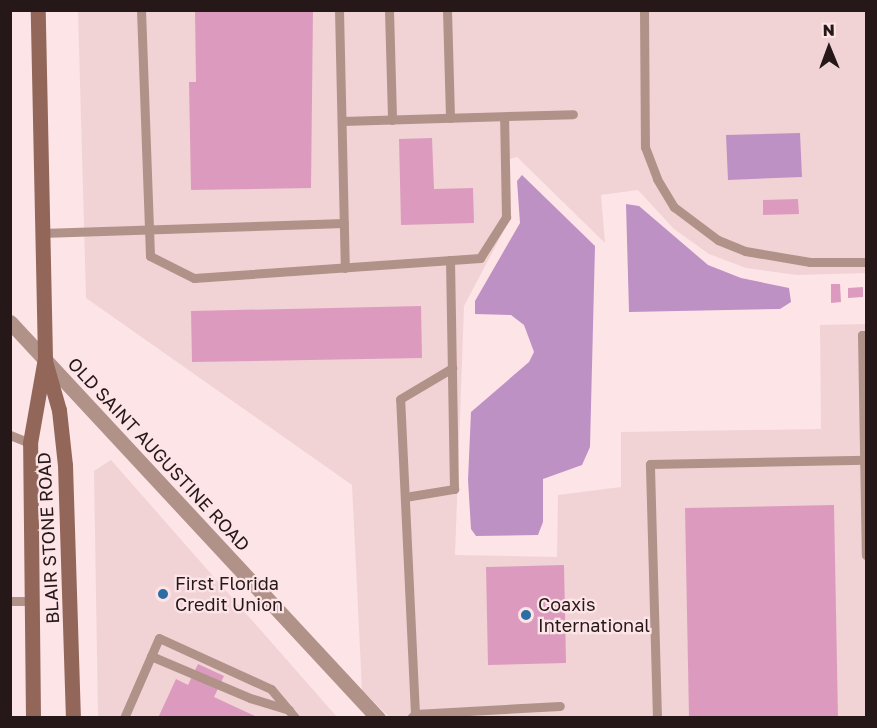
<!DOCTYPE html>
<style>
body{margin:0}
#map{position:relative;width:877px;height:728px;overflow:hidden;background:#fde4e7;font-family:"Golos Text",sans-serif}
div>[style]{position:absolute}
.built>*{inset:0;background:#f1d3d5}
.water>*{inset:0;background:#be91c5}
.building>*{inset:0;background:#dc9bbe}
.service>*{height:9px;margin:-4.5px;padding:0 4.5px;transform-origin:4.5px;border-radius:4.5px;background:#b19289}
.tertiary>*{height:15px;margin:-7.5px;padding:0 7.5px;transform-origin:7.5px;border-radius:7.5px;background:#b19289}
.secondary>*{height:15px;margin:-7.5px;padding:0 7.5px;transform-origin:7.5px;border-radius:7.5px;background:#93665a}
.dots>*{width:16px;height:16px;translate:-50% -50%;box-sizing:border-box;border:3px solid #fde4e7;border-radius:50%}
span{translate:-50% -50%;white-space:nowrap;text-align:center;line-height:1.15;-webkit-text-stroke:4.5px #fde4e7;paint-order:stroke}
.street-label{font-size:18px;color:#261819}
.poi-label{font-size:18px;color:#261819}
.left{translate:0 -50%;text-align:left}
.frame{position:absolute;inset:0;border:12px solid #261819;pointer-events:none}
.north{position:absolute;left:799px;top:18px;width:60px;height:60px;-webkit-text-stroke:4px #fde4e7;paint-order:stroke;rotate:359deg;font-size:16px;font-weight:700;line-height:24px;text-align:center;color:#261819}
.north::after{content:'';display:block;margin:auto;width:21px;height:27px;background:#261819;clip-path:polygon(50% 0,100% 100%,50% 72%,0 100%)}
</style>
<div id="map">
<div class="built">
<div style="clip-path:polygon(78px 11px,866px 11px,866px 273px,797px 275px,746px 268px,709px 254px,674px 229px,638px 190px,601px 195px,605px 243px,517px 157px,510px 159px,511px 217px,464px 306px,455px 555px,557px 557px,558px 495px,621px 487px,621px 432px,821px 429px,820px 325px,866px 324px,866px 717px,389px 717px,362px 690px,352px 485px,86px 298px)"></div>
<div style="clip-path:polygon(111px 460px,337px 717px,98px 717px,94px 471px)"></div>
</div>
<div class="water">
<div style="clip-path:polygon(800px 133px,802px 177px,728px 180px,726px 135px)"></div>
<div style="clip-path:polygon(522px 175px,595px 246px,590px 447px,582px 465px,543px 479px,543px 522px,538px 535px,476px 536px,471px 529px,468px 480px,471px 412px,529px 362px,534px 352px,524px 325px,511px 315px,475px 314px,475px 301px,520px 223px,517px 181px)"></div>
<div style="clip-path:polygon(626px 204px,639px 206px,708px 265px,741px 278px,789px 288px,791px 302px,780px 309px,629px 312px)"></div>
</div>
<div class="building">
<div style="clip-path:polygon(195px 10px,313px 10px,311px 188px,191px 190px,189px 82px,196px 82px)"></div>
<div style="clip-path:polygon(432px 138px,434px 189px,473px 188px,474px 223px,401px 225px,399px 139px)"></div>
<div style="clip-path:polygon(798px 199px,799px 214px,763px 215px,763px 200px)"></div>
<div style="clip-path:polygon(831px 284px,840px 284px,841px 302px,831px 303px)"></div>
<div style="clip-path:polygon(863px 287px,863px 297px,848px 298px,848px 288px)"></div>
<div style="clip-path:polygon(421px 306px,422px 358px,192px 362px,191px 311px)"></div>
<div style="clip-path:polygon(834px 505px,838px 718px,689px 718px,685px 508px)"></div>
<div style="clip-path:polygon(564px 565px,566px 663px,488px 665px,486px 567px)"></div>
<div style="clip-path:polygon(198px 664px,224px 676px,214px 697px,259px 718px,158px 718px,176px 679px,188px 685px)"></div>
</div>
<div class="service">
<div style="left:141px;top:10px;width:246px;rotate:87.9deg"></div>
<div style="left:150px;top:256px;width:49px;rotate:26.6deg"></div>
<div style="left:194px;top:278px;width:287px;rotate:-4deg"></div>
<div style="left:480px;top:258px;width:49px;rotate:-57.6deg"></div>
<div style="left:506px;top:217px;width:100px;rotate:-91.1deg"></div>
<div style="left:339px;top:10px;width:258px;rotate:88.7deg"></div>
<div style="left:389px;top:10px;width:110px;rotate:88.4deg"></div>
<div style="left:447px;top:10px;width:108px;rotate:88.4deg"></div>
<div style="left:644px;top:10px;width:137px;rotate:89.6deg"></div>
<div style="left:645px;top:147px;width:34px;rotate:69deg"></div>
<div style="left:657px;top:179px;width:33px;rotate:59deg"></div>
<div style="left:674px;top:207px;width:55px;rotate:36.9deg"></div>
<div style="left:718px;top:240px;width:29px;rotate:22deg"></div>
<div style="left:745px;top:251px;width:66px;rotate:9.6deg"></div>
<div style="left:810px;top:262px;width:56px"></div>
<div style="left:342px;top:121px;width:231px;rotate:-1.7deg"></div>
<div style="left:42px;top:233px;width:302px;rotate:-1.9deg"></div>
<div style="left:866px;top:335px;width:4px;rotate:180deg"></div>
<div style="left:862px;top:335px;width:220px;rotate:89deg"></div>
<div style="left:10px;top:435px;width:22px;rotate:22deg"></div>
<div style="left:405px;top:497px;width:50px;rotate:-9.3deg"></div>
<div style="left:454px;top:489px;width:229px;rotate:-91deg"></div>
<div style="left:10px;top:601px;width:20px"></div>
<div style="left:151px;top:656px;width:108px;rotate:23deg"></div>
<div style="left:250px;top:698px;width:41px;rotate:17.1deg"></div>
<div style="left:415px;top:714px;width:145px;rotate:-3.2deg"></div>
<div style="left:124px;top:718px;width:87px;rotate:-66.4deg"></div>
<div style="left:159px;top:638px;width:123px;rotate:24.5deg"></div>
<div style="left:271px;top:689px;width:38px;rotate:50deg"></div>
<div style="left:411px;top:718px;width:6px;rotate:-45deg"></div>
<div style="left:415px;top:714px;width:315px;rotate:-92.7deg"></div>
<div style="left:400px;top:399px;width:61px;rotate:-30.8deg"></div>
<div style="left:657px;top:718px;width:254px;rotate:-91.6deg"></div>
<div style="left:650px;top:464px;width:215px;rotate:-1.1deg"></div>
</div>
<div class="tertiary">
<div style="left:10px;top:322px;width:541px;rotate:47.1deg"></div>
</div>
<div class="secondary">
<div style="left:45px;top:361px;width:51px;rotate:74.1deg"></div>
<div style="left:59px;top:410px;width:55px;rotate:83.8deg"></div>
<div style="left:65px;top:465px;width:253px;rotate:88.2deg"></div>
<div style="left:33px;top:718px;width:275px;rotate:-90.6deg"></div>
<div style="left:30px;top:443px;width:86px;rotate:-80deg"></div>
<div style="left:45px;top:358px;width:348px;rotate:-91.2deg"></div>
</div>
<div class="dots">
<div style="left:163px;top:594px;background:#2c6da3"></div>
<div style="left:526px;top:615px;background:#2c6da3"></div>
</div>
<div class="street-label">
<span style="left:159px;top:454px;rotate:47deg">OLD SAINT AUGUSTINE ROAD</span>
<span style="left:48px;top:538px;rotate:-93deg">BLAIR STONE ROAD</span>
</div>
<div class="poi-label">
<span class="left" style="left:175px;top:594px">First Florida<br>Credit Union</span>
<span class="left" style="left:538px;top:615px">Coaxis<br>International</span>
</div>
<div class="frame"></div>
<div class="north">N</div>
</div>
